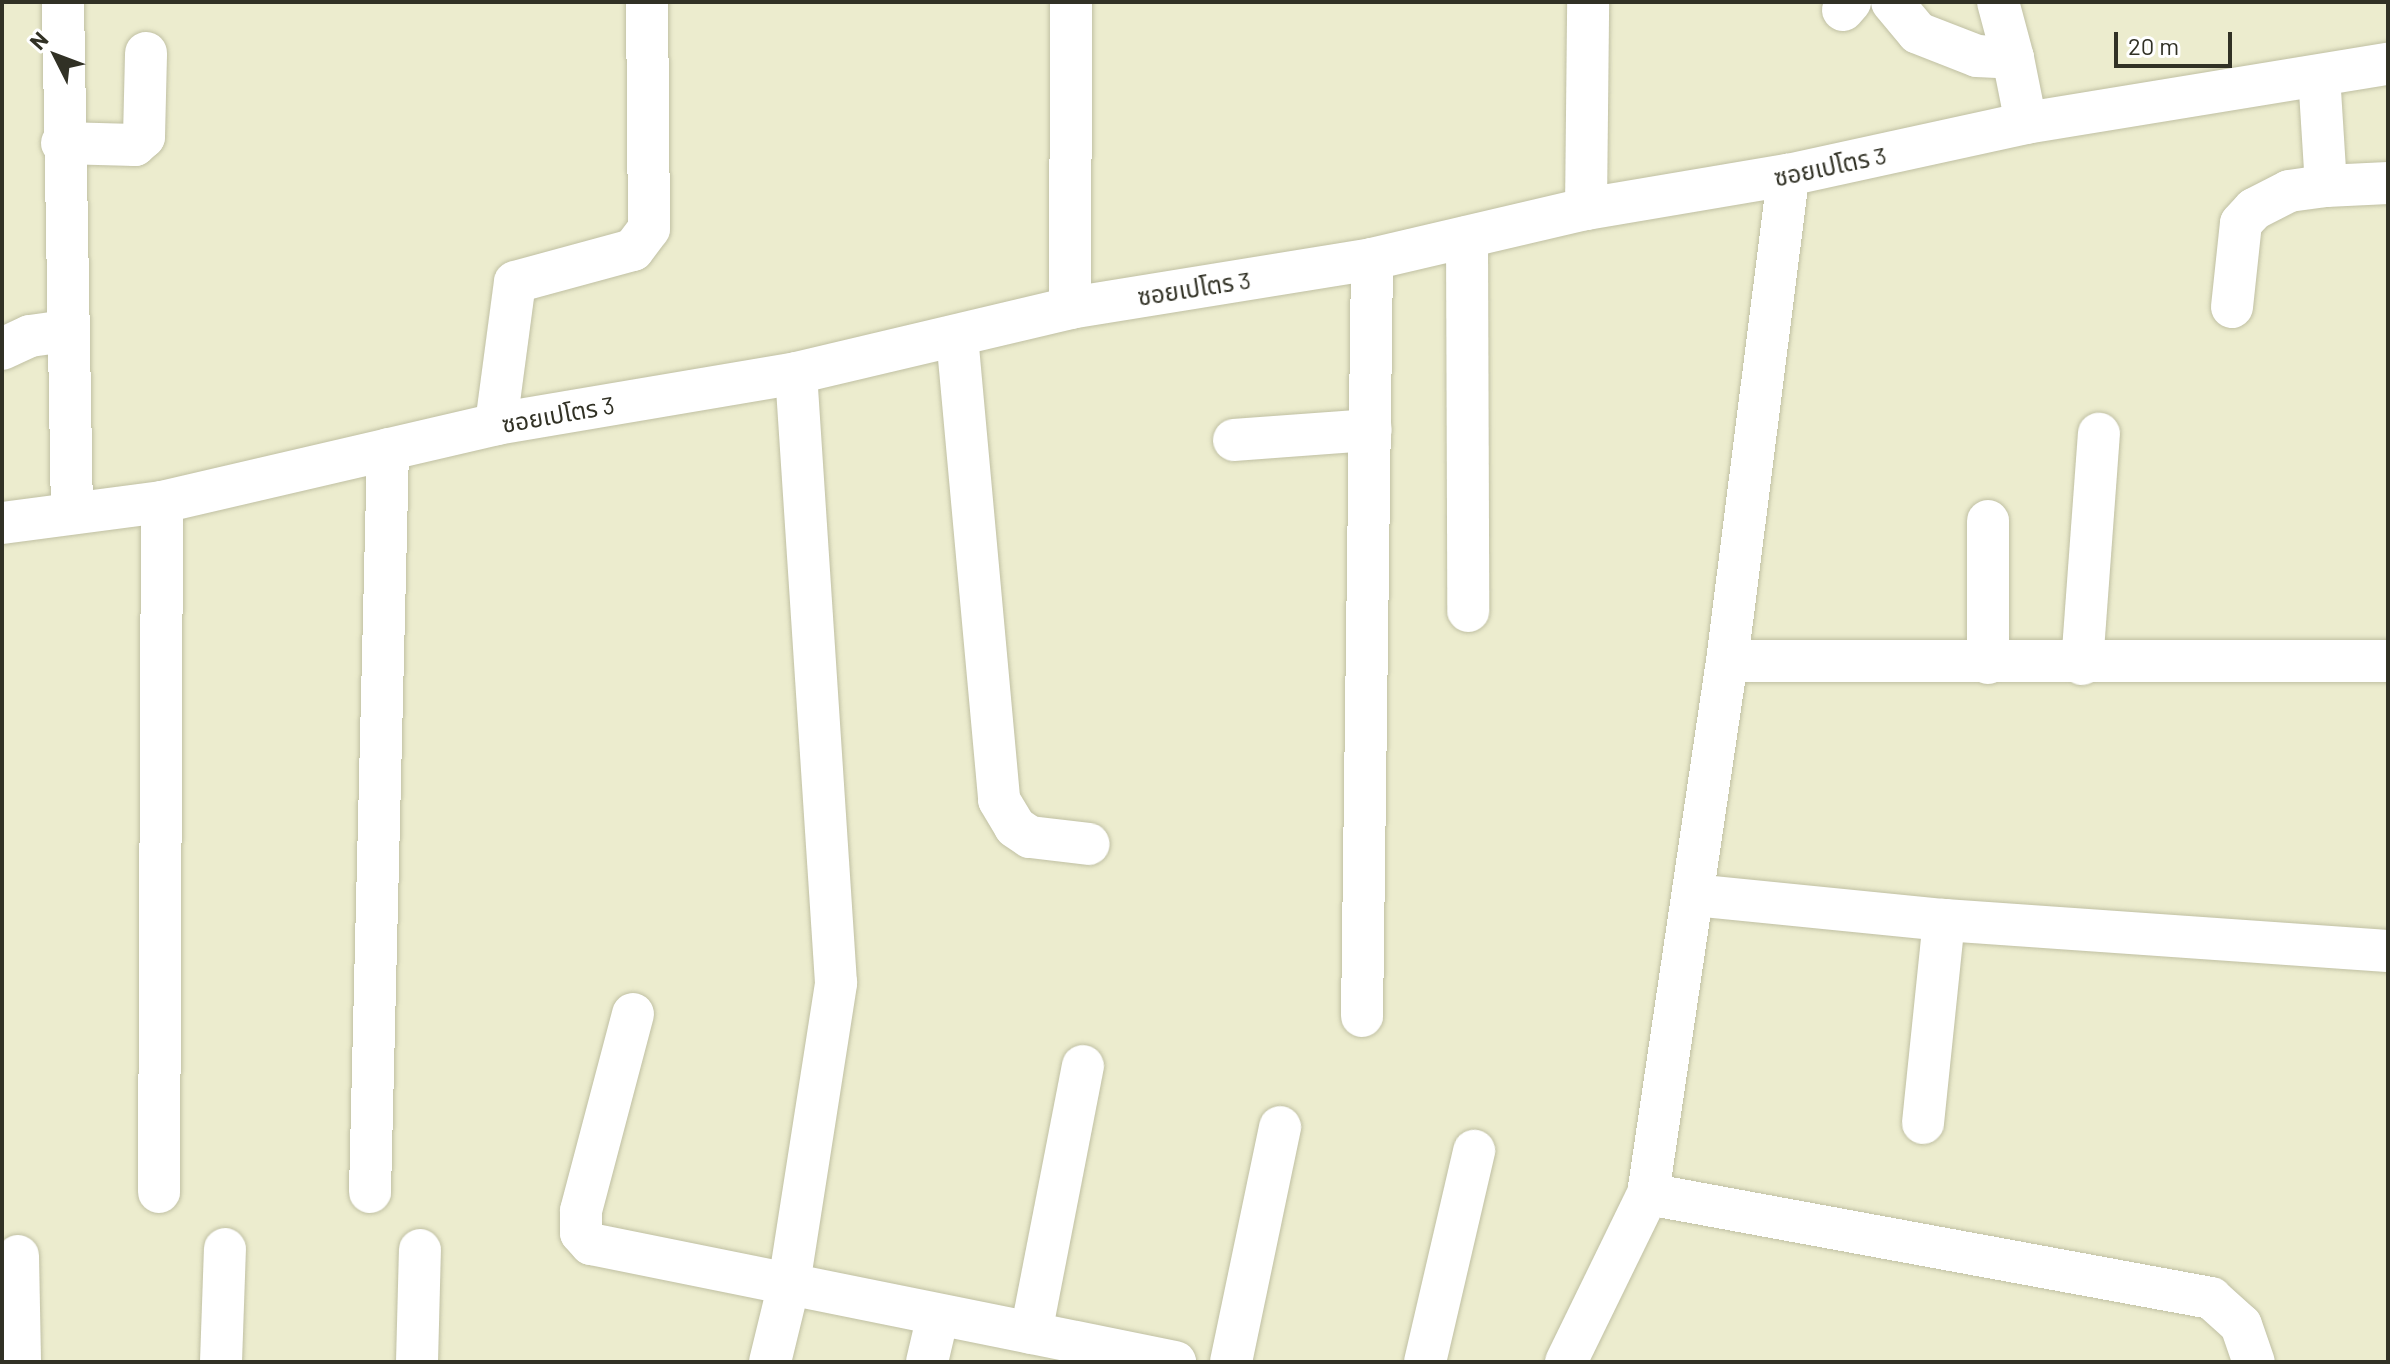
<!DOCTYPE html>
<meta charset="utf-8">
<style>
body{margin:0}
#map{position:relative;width:2390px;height:1364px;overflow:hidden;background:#ececce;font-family:Barlow,"Noto Sans Thai",sans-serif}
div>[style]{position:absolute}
.roads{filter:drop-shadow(0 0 2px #c0c0a3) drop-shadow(0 0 2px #c0c0a3)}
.minor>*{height:42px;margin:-21px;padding:0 21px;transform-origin:21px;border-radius:21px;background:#fff}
span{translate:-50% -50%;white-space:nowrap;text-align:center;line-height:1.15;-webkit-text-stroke:6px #fff;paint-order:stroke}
.street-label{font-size:24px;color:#313125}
.frame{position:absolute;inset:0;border:4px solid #313125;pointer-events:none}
.north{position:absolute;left:16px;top:16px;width:80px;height:80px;-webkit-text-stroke:6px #fff;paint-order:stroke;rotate:312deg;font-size:22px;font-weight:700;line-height:32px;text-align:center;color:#313125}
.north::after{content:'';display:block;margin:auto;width:28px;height:36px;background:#313125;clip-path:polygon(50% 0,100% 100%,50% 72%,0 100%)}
.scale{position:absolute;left:2114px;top:32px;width:118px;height:36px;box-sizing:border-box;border:4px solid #313125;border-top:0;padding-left:10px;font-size:24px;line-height:28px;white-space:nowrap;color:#313125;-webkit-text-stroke:6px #fff;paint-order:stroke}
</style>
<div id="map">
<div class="roads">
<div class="minor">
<div style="left:63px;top:2px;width:510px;rotate:88.99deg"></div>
<div style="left:1892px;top:2px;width:40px;rotate:50deg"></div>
<div style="left:1918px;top:33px;width:63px;rotate:21.3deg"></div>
<div style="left:1977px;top:56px;width:36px;rotate:3deg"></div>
<div style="left:2013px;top:58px;width:66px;rotate:78.7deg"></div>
<div style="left:1998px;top:2px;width:58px;rotate:75deg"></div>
<div style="left:1843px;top:10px;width:11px;rotate:-49deg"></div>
<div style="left:62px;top:143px;width:73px;rotate:1.6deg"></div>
<div style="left:135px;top:145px;width:12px;rotate:-42deg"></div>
<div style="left:144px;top:137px;width:84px;rotate:-88.6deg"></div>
<div style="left:2326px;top:186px;width:62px;rotate:-2.8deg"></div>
<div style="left:1586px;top:209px;width:207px;rotate:-89.4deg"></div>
<div style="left:1467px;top:237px;width:374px;rotate:89.8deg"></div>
<div style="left:2232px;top:307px;width:84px;rotate:-83.9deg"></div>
<div style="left:2241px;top:223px;width:19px;rotate:-47deg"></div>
<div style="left:2254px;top:209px;width:39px;rotate:-27deg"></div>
<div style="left:2289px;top:191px;width:37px;rotate:-8deg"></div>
<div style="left:2326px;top:186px;width:110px;rotate:-93.6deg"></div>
<div style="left:1070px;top:308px;width:306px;rotate:-89.8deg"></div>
<div style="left:957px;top:336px;width:466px;rotate:84.8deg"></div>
<div style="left:999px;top:800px;width:31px;rotate:59deg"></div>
<div style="left:1015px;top:827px;width:18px;rotate:34deg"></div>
<div style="left:1030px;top:837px;width:59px;rotate:6.8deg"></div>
<div style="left:2px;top:349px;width:31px;rotate:-25deg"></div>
<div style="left:30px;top:336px;width:36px;rotate:-8deg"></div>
<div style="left:496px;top:424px;width:143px;rotate:-82.4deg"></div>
<div style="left:515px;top:282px;width:122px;rotate:-15.2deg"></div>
<div style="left:633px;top:250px;width:26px;rotate:-53deg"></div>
<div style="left:649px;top:229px;width:227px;rotate:-90.5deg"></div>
<div style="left:1234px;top:440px;width:137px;rotate:-4.2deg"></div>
<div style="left:2px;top:523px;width:161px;rotate:-7.5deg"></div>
<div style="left:162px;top:502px;width:343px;rotate:-13.1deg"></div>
<div style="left:496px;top:424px;width:304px;rotate:-9.6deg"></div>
<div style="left:796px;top:373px;width:282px;rotate:-13.3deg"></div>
<div style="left:1070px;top:308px;width:306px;rotate:-9.2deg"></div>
<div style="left:1372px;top:259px;width:220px;rotate:-13.2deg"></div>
<div style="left:1586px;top:209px;width:205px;rotate:-9.6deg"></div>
<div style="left:1788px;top:175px;width:244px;rotate:-12.3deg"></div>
<div style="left:2026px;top:123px;width:367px;rotate:-9.3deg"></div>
<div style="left:1727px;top:661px;width:661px"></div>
<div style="left:1988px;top:663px;width:142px;rotate:-90deg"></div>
<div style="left:2082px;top:664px;width:231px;rotate:-85.8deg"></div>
<div style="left:1693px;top:895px;width:252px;rotate:5.7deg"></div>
<div style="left:1944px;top:920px;width:445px;rotate:4deg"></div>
<div style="left:633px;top:1014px;width:204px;rotate:104.8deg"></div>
<div style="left:581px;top:1211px;width:22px;rotate:90deg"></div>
<div style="left:581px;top:1233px;width:15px;rotate:48deg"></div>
<div style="left:591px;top:1244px;width:596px;rotate:11.42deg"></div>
<div style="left:1362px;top:1016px;width:757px;rotate:-89.24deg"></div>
<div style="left:1923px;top:1123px;width:204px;rotate:-84.1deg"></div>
<div style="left:159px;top:1192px;width:690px;rotate:-89.75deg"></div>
<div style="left:370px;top:1192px;width:743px;rotate:-88.61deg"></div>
<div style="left:1648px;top:1194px;width:573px;rotate:10.47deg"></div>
<div style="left:2211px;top:1298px;width:40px;rotate:42deg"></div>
<div style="left:2241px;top:1325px;width:39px;rotate:71deg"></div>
<div style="left:18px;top:1256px;width:106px;rotate:88.9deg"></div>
<div style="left:1031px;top:1333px;width:272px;rotate:-79deg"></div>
<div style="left:221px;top:1362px;width:113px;rotate:-88deg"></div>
<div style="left:417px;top:1362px;width:112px;rotate:-88.5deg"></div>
<div style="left:770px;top:1362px;width:80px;rotate:-76.3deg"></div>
<div style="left:789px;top:1284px;width:305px;rotate:-81.1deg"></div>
<div style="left:836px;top:983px;width:611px;rotate:-93.75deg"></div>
<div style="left:927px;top:1362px;width:48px;rotate:-76.8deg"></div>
<div style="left:1231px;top:1362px;width:240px;rotate:-78.2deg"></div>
<div style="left:1425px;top:1362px;width:217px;rotate:-76.9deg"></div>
<div style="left:1566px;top:1362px;width:187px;rotate:-64deg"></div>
<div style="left:1648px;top:1194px;width:539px;rotate:-81.57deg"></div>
<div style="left:1727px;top:661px;width:490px;rotate:-82.8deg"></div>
</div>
</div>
<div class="street-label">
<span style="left:1830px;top:166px;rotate:-12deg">ซอยเปโตร 3</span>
<span style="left:1194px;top:288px;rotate:-9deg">ซอยเปโตร 3</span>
<span style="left:558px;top:414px;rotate:-10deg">ซอยเปโตร 3</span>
</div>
<div class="frame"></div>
<div class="north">N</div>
<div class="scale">20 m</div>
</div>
